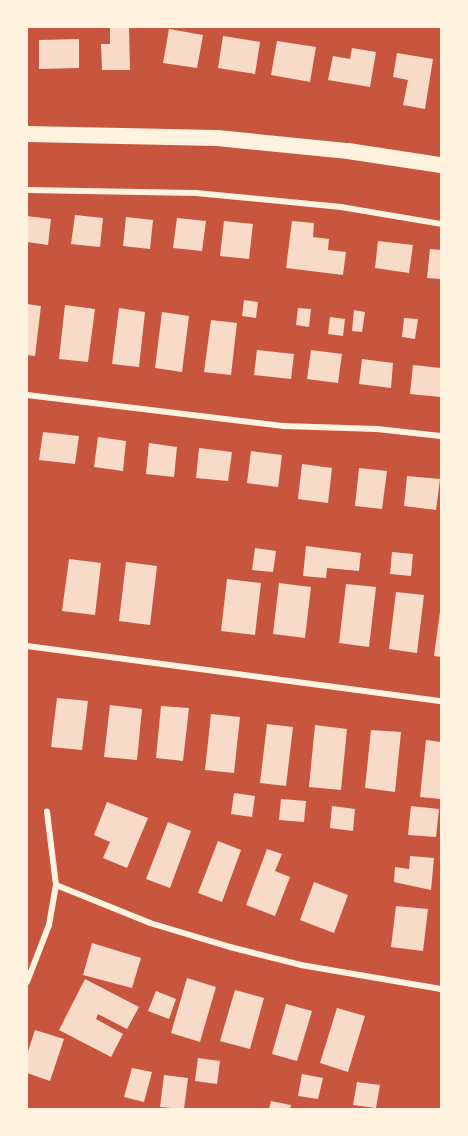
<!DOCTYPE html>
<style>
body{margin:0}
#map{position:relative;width:468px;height:1136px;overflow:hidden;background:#c8553d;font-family:"Public Sans",sans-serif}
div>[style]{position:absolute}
.building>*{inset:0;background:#f7dbc8}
.minor>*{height:6px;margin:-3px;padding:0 3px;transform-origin:3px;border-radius:3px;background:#fff3e0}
.trunk>*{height:16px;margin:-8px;padding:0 8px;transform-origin:8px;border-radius:8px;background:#fff3e0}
span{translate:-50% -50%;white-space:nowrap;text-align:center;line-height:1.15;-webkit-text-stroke:4.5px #fff3e0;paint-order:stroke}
.frame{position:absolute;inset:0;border:28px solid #fff3e0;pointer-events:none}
</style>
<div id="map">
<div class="building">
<div style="clip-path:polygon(110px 27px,129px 27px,130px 70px,102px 70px,101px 44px,110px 44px)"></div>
<div style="clip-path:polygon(169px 29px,203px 35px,197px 68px,163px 63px)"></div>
<div style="clip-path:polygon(223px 36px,260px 42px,255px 74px,218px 68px)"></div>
<div style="clip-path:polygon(79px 39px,79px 68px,39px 69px,39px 40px)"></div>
<div style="clip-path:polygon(277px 41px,316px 47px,310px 82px,271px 75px)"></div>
<div style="clip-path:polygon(352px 48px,376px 52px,370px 87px,328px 80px,333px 56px,350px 59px)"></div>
<div style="clip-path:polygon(397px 53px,433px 59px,425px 109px,403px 105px,408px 80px,393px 77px)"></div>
<div style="clip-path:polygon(75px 215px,103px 218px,100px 247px,71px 244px)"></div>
<div style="clip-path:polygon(27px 216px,51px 219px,48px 245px,27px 242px)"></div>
<div style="clip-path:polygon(126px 217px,153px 220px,150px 249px,123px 246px)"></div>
<div style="clip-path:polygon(177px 218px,206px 221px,202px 251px,173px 248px)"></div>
<div style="clip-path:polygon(224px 221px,253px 224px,249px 259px,220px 256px)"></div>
<div style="clip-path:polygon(292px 221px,314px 223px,313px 237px,329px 239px,328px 250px,346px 252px,343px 275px,286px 268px)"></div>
<div style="clip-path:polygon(378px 241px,413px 245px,409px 273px,375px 268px)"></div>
<div style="clip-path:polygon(430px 249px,441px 250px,441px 279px,427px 278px)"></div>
<div style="clip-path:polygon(244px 300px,258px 302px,256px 318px,242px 316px)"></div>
<div style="clip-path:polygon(27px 304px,41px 306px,35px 356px,27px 355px)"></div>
<div style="clip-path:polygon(65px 305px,95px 309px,88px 362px,59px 359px)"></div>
<div style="clip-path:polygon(119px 308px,145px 312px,139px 367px,112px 364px)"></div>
<div style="clip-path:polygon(298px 308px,311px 309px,309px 327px,296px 325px)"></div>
<div style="clip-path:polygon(354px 310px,365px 312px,362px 332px,352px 331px)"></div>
<div style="clip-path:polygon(162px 312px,189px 316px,182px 372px,155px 368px)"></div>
<div style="clip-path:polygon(330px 317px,345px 319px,343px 336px,328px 334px)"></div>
<div style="clip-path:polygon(404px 318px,418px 319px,415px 339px,402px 337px)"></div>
<div style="clip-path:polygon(211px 320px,237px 323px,231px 375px,204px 372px)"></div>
<div style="clip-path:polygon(257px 350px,294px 354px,291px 379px,254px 375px)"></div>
<div style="clip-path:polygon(311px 350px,342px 354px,338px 383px,307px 379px)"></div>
<div style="clip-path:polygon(362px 359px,393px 363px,391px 388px,359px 384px)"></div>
<div style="clip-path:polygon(413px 365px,441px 368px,440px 397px,410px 394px)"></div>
<div style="clip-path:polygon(43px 432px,79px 436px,75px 464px,39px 460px)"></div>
<div style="clip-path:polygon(98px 437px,126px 441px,123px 471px,94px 467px)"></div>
<div style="clip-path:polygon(149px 443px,177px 447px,174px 477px,146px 474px)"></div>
<div style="clip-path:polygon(199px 448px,232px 452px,228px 481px,196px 478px)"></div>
<div style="clip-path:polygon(251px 451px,282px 455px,278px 487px,247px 483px)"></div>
<div style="clip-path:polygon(302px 464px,332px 468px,328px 503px,298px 499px)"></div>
<div style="clip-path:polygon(359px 468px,387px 471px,382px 509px,355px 506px)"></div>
<div style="clip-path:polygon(407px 476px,440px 479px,436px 510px,404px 506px)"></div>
<div style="clip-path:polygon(306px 546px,361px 553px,359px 571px,327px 568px,326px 578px,303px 576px)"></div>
<div style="clip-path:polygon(255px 548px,276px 551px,273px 572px,252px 570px)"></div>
<div style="clip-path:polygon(392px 552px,413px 554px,411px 576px,390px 574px)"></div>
<div style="clip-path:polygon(69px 559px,101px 563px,95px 615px,62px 611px)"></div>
<div style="clip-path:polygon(126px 562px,157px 566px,150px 625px,119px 621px)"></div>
<div style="clip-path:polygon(227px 579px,261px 583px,255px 635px,221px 631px)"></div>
<div style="clip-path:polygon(279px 583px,311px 587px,305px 638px,273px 634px)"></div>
<div style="clip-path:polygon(346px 584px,376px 587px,369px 647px,339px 643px)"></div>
<div style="clip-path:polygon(396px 592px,424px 595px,417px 653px,389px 649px)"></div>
<div style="clip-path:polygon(440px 612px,441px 612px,441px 657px,434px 656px)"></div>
<div style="clip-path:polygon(57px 698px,88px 701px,82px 750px,51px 747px)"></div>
<div style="clip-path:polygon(110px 705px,142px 709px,137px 760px,104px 757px)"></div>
<div style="clip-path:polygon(161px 706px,189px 708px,183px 761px,156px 758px)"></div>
<div style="clip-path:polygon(211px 714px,240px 717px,234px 773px,205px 770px)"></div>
<div style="clip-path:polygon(267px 724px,293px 727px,286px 786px,260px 783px)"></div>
<div style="clip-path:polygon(315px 725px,347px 729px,341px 790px,309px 787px)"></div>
<div style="clip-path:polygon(371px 730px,401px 732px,395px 792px,365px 788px)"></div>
<div style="clip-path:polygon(426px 740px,441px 742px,441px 799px,420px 797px)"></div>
<div style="clip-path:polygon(234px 793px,255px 796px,252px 817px,231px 814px)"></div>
<div style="clip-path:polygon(281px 799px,306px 801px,304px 822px,279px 820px)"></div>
<div style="clip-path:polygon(107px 802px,148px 818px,127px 868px,103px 858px,110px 842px,94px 835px)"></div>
<div style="clip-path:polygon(332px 806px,355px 809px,353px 831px,330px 828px)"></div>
<div style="clip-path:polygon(411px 806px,439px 809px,436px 837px,408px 835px)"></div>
<div style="clip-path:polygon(168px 822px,191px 831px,170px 888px,146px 879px)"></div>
<div style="clip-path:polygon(218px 841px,241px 850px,222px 902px,198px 893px)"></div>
<div style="clip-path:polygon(267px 849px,282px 854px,275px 871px,290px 877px,275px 916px,246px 905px)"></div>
<div style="clip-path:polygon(410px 856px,434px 858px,431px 890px,394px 882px,395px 867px,409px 869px)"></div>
<div style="clip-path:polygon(314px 882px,348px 895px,334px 933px,300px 920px)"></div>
<div style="clip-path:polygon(396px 906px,428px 909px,423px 951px,391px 947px)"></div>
<div style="clip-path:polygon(92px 943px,141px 958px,132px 988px,83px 975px)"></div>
<div style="clip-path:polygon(187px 978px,216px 987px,200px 1042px,171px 1033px)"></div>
<div style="clip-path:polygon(85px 979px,139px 1007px,127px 1029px,98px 1014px,96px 1019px,123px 1034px,111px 1057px,59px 1030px)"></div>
<div style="clip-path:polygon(235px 990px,264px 998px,250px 1049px,220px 1041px)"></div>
<div style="clip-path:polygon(156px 991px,176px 999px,169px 1019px,148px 1011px)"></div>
<div style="clip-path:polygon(286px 1004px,312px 1011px,297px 1061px,272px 1054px)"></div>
<div style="clip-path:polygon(337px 1008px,365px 1016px,348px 1072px,320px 1063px)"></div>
<div style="clip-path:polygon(35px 1030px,64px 1039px,50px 1081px,27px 1073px,27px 1054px)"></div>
<div style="clip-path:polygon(198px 1058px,220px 1061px,217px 1084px,195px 1081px)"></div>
<div style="clip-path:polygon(132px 1068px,152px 1072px,144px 1102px,124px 1097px)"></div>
<div style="clip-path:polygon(302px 1074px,323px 1078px,318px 1099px,298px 1096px)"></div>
<div style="clip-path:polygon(164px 1075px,188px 1078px,184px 1109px,160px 1107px)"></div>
<div style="clip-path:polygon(357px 1082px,380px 1085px,376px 1108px,353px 1105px)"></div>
<div style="clip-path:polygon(271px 1101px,291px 1105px,290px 1109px,269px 1109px)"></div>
</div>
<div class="minor">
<div style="left:27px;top:190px;width:169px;rotate:1deg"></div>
<div style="left:196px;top:193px;width:146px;rotate:5.5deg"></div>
<div style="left:341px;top:207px;width:101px;rotate:9.6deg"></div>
<div style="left:27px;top:395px;width:259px;rotate:6.9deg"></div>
<div style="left:284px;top:426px;width:93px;rotate:1.8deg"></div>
<div style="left:377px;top:429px;width:64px;rotate:6.2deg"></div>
<div style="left:27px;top:646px;width:418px;rotate:7.6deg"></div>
<div style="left:56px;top:885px;width:101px;rotate:22deg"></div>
<div style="left:150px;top:923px;width:84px;rotate:16.7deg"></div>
<div style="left:230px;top:947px;width:73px;rotate:14.2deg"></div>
<div style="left:301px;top:965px;width:142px;rotate:9.7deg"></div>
<div style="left:27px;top:982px;width:61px;rotate:-68.9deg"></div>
<div style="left:49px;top:925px;width:41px;rotate:-80.1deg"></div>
<div style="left:56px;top:885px;width:74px;rotate:-97deg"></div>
</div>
<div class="trunk">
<div style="left:27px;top:134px;width:190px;rotate:1.2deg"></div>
<div style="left:217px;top:138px;width:132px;rotate:5.7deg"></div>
<div style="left:348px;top:151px;width:94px;rotate:8.6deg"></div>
</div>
<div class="frame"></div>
</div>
